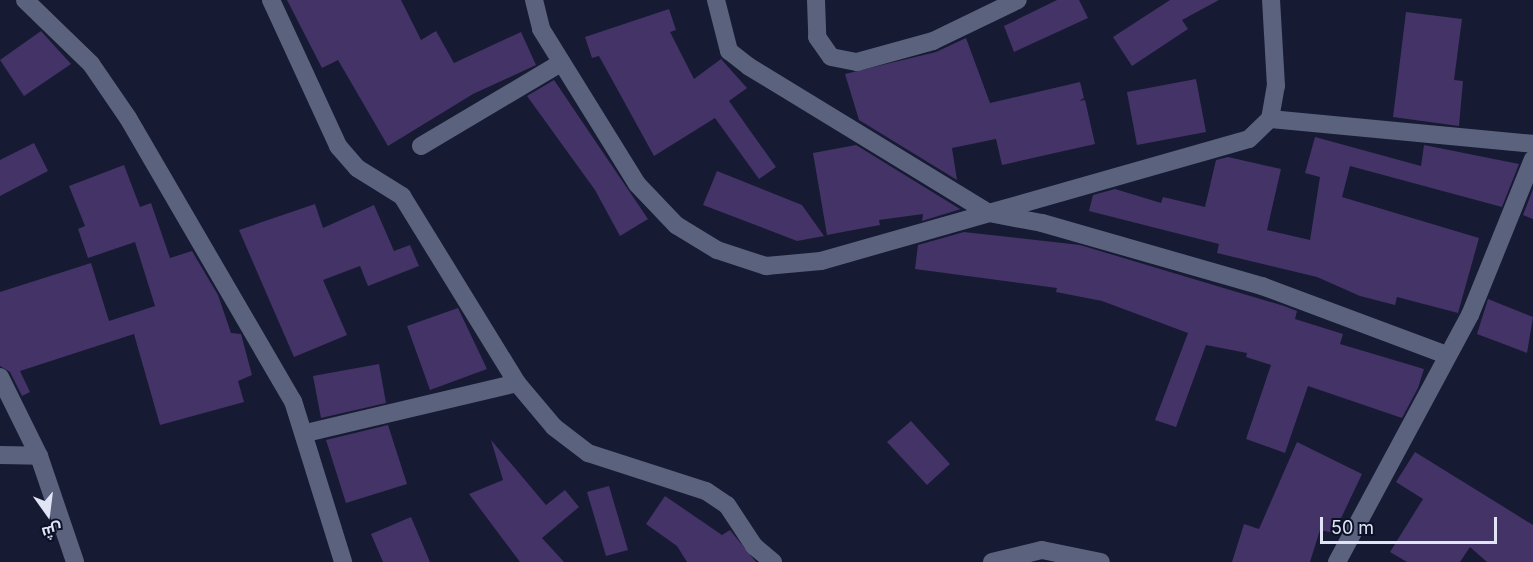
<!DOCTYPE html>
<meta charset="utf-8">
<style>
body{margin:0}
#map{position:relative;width:1533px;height:562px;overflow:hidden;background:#161a32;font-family:Inter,Cairo,sans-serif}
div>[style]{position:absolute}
.building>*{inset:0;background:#443367}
.minor>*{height:18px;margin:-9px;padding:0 9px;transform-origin:9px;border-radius:9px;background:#5a627e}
span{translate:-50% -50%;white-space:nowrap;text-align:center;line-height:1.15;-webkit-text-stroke:5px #0d1128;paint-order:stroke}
.north{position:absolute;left:18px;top:484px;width:60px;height:60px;-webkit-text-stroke:4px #0d1128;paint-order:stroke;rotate:166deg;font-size:16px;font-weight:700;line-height:24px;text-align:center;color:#e0e4f5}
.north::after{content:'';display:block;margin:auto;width:21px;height:27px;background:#e0e4f5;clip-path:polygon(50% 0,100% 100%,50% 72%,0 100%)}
.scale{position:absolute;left:1320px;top:517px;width:177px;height:27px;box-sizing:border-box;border:3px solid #e0e4f5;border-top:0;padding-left:8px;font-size:18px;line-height:21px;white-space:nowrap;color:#e0e4f5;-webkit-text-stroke:4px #0d1128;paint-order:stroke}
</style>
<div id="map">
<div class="building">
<div style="clip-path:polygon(287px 0,401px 0,421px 40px,436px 31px,454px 63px,521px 32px,536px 65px,473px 94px,388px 146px,338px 60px,322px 68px)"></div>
<div style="clip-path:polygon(1057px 0,1079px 0,1088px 18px,1014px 52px,1004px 26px)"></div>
<div style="clip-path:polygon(1170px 0,1219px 0,1182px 20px,1188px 29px,1132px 66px,1113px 37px)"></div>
<div style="clip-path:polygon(669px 9px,676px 30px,670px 32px,694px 79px,721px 59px,747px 88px,729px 101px,776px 167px,759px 179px,715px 118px,654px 156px,599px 56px,592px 58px,585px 37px)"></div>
<div style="clip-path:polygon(1406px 12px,1462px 19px,1454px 80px,1463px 81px,1459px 126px,1393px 117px)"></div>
<div style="clip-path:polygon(41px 31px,71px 64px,24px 96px,0 60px)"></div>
<div style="clip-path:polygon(966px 38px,990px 103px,1080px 82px,1084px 98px,1079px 101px,1085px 100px,1095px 144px,1002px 165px,996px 139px,952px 148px,957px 180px,859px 120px,845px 74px,936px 52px)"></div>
<div style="clip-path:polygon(1196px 79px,1206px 132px,1137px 145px,1127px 92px)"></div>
<div style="clip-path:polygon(554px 80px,648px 219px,620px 236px,595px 190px,527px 96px)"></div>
<div style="clip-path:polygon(1315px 137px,1421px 166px,1424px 145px,1519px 164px,1502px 207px,1350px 166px,1342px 197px,1479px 238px,1458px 313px,1397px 297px,1395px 305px,1360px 296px,1317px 277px,1217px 253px,1219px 244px,1089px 211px,1093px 195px,1115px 189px,1161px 203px,1163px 197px,1205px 207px,1216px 160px,1228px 157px,1281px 169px,1267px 230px,1310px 240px,1320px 177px,1305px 173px)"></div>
<div style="clip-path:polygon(34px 143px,48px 171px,0 196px,0 160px)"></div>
<div style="clip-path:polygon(856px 145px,960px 209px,961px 209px,922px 221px,923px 214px,879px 220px,880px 225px,827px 235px,813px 153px)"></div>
<div style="clip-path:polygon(124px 165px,140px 207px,151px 203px,170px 258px,192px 251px,218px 295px,231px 333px,241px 334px,252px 375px,238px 381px,244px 402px,160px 425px,134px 334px,20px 371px,30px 392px,22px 396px,10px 372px,0 366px,0 292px,91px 263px,109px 321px,155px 306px,135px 242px,88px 258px,78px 229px,85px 226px,69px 186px)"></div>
<div style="clip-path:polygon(717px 171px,802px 205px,824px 236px,797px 241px,703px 205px)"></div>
<div style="clip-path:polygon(1533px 189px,1533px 219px,1523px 215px)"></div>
<div style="clip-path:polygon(315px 204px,323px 228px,374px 205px,394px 251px,410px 245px,419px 266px,368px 286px,360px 266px,323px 280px,347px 335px,294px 357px,239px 230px)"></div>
<div style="clip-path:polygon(964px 232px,1080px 245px,1284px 306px,1297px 311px,1295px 319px,1343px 334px,1340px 344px,1424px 369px,1418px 388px,1402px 418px,1308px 386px,1285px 453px,1246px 439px,1271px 365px,1246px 357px,1247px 353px,1206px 345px,1176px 427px,1155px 420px,1188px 333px,1102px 301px,1056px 292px,1057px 288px,915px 269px,918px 245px)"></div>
<div style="clip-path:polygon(1488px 299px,1533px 317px,1527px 353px,1477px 334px)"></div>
<div style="clip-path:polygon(458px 308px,487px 369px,430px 390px,407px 326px)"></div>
<div style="clip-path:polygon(379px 364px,386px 403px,321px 418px,313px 376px)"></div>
<div style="clip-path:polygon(911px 421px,950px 464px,927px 485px,887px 442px)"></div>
<div style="clip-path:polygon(388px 425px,407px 484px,346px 503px,326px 440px)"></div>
<div style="clip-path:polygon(491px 440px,546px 505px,565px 490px,579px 507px,542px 538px,564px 562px,520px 562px,469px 494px,503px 480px)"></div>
<div style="clip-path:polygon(1297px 442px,1362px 474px,1334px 533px,1320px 530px,1310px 562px,1232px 562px,1244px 524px,1259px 529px)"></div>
<div style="clip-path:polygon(1415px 452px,1533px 525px,1533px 562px,1487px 562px,1470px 547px,1460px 562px,1407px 562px,1390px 552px,1423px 499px,1396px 482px)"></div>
<div style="clip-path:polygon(609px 486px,628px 550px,606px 556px,587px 492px)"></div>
<div style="clip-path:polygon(665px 496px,722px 535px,730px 530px,756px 562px,687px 562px,677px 546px,646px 524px)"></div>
<div style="clip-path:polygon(411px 517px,430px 562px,383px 562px,371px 534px)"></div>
</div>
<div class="minor">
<div style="left:25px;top:0;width:92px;rotate:44.1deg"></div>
<div style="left:91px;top:64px;width:65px;rotate:55.6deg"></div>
<div style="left:128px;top:118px;width:328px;rotate:59.8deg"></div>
<div style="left:293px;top:401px;width:169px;rotate:72.7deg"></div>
<div style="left:271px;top:0;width:161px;rotate:65.3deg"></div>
<div style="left:338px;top:146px;width:29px;rotate:49deg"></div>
<div style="left:357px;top:168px;width:53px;rotate:31.9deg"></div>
<div style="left:402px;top:196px;width:220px;rotate:58.4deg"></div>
<div style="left:517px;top:383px;width:57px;rotate:49.9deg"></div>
<div style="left:554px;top:427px;width:43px;rotate:37.4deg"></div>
<div style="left:588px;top:453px;width:124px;rotate:17.9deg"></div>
<div style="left:706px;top:491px;width:25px;rotate:34deg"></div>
<div style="left:727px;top:505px;width:49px;rotate:56.6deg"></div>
<div style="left:754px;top:546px;width:25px;rotate:40deg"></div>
<div style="left:534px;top:0;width:30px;rotate:76deg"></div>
<div style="left:541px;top:29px;width:182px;rotate:58.2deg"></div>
<div style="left:637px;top:184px;width:57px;rotate:46.4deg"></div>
<div style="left:676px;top:225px;width:48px;rotate:31.4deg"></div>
<div style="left:717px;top:250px;width:52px;rotate:18.1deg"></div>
<div style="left:766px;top:266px;width:55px;rotate:-5.2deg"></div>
<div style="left:821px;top:261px;width:175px;rotate:-15.9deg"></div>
<div style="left:989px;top:213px;width:54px;rotate:10.7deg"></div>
<div style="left:1042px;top:223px;width:229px;rotate:16deg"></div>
<div style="left:1262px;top:286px;width:197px;rotate:20.5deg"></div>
<div style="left:716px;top:0;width:53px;rotate:75.7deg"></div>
<div style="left:729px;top:51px;width:24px;rotate:38deg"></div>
<div style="left:748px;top:66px;width:282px;rotate:31.4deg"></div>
<div style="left:989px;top:213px;width:270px;rotate:-15.9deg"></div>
<div style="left:1249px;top:139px;width:29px;rotate:-44deg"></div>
<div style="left:1270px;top:119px;width:34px;rotate:-80deg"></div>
<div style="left:1276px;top:86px;width:86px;rotate:-93.3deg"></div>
<div style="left:816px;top:0;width:37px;rotate:88deg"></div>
<div style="left:817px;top:37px;width:24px;rotate:55deg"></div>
<div style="left:831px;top:57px;width:26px;rotate:11deg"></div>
<div style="left:857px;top:62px;width:79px;rotate:-15.4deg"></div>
<div style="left:933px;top:41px;width:94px;rotate:-25.8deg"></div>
<div style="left:1270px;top:119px;width:264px;rotate:5.4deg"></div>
<div style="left:421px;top:146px;width:163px;rotate:-30.7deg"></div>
<div style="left:0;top:377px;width:88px;rotate:63.7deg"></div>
<div style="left:39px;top:456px;width:112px;rotate:71.2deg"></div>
<div style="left:306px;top:433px;width:217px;rotate:-13.3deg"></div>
<div style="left:0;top:455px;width:39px;rotate:1deg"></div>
<div style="left:992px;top:562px;width:51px;rotate:-13.5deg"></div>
<div style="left:1042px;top:550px;width:60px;rotate:11.5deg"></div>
<div style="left:1337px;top:562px;width:281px;rotate:-61.7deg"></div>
<div style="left:1470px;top:315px;width:168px;rotate:-68deg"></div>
</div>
<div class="north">ش</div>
<div class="scale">50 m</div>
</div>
